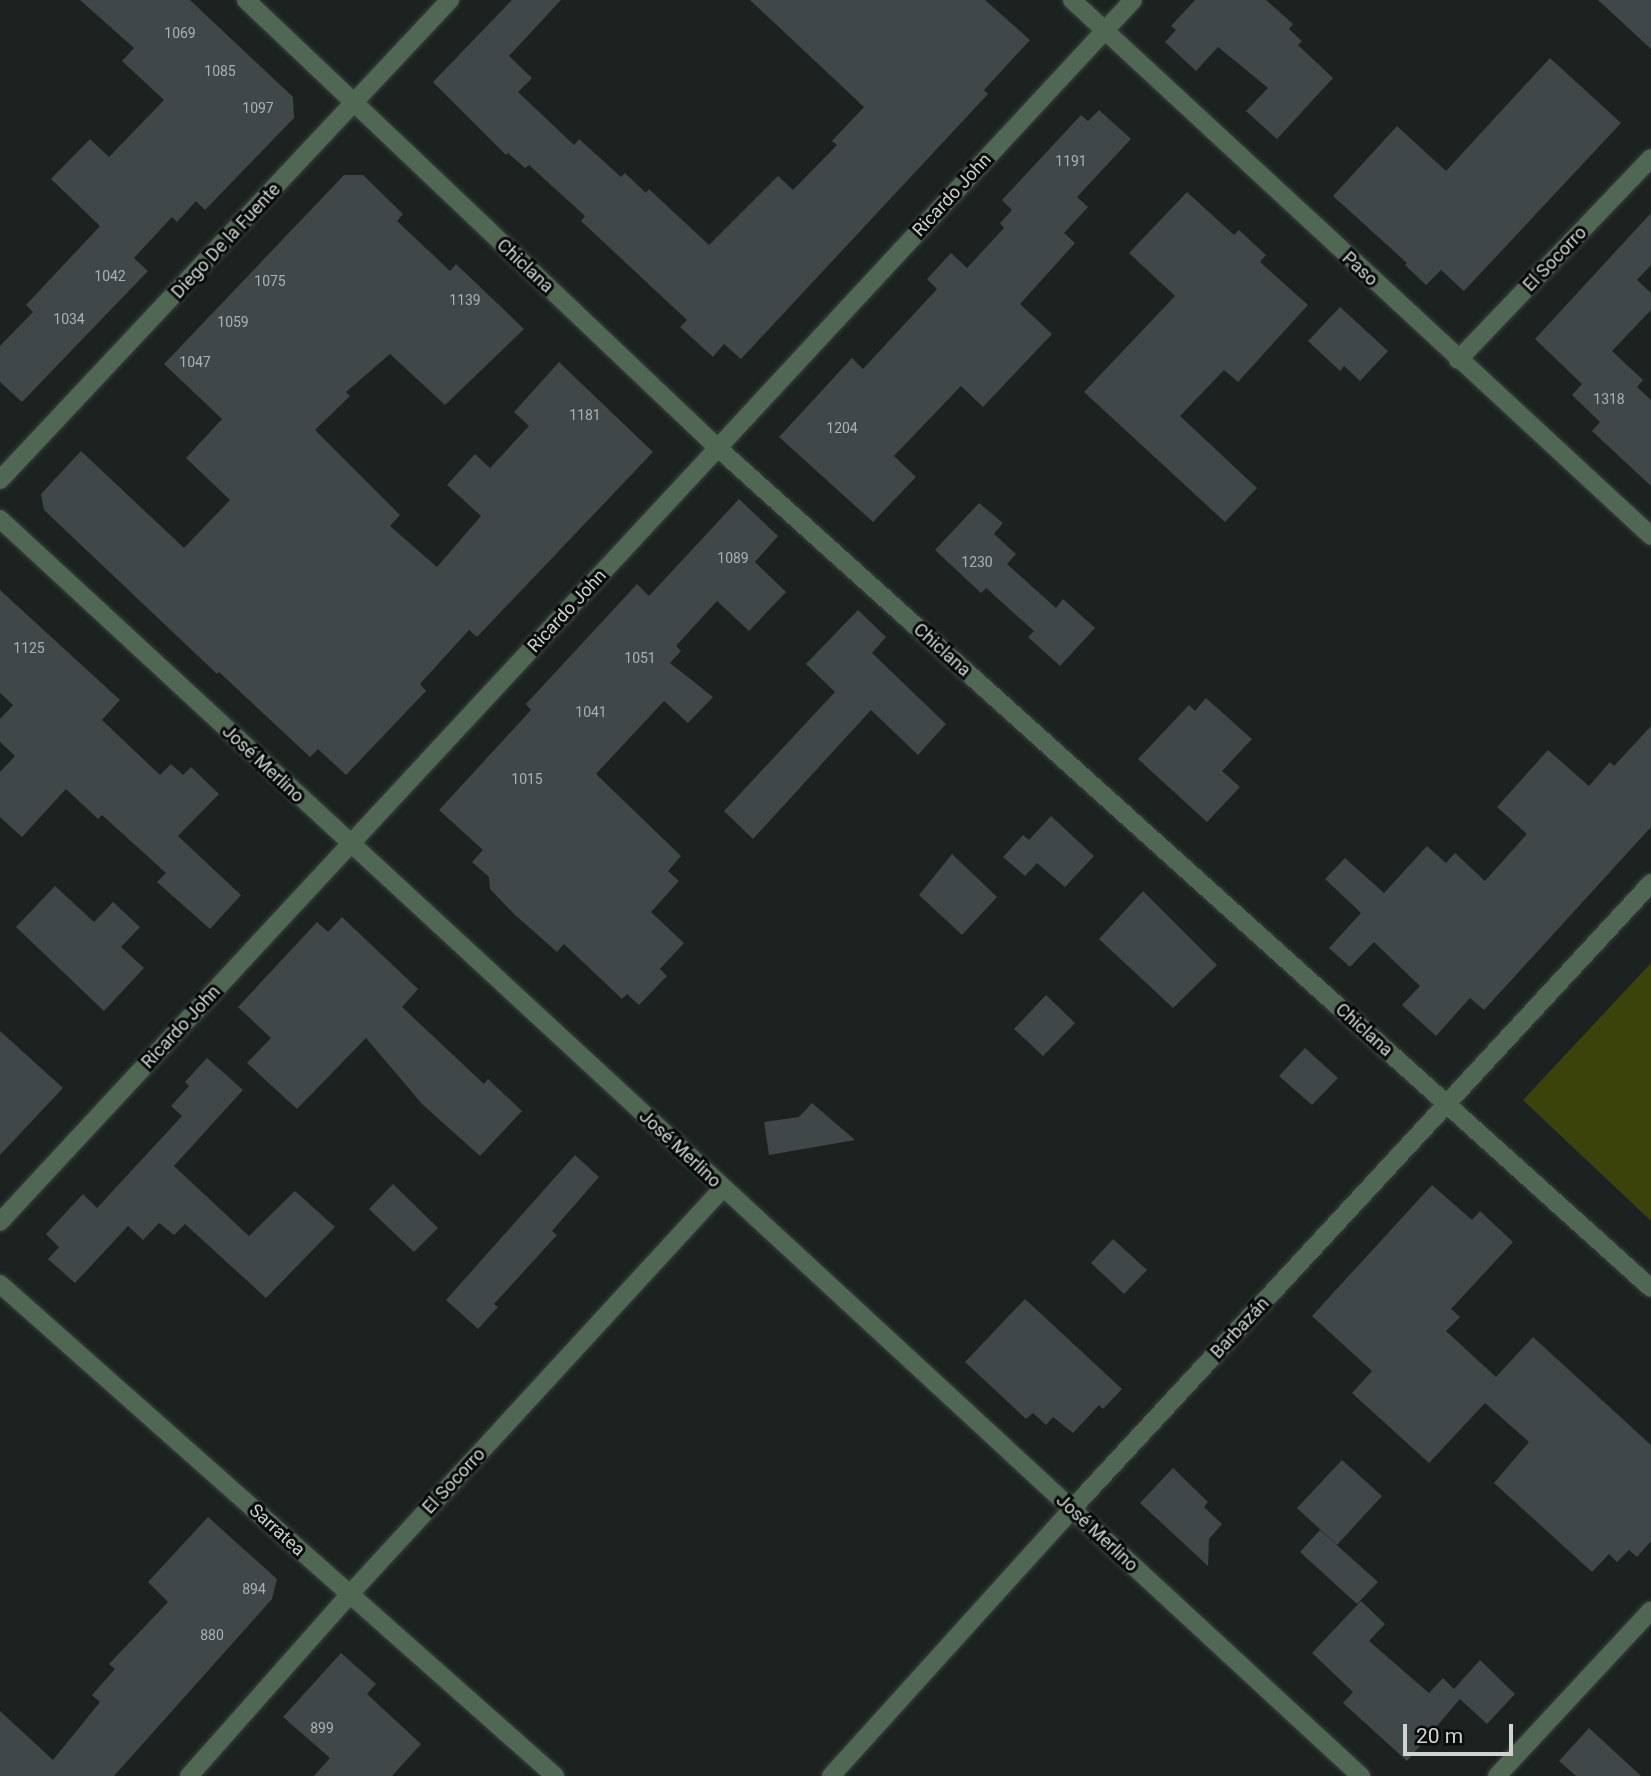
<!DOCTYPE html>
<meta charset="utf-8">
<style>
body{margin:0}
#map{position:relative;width:1651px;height:1776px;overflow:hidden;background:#1b2220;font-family:Roboto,sans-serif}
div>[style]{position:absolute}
.green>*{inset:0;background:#3b430b}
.building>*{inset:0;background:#3f4749}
.roads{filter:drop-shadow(0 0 2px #383e3c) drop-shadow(0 0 2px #383e3c)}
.minor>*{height:18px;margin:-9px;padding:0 9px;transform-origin:9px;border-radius:9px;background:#506853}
span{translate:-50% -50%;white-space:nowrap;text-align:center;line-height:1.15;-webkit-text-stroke:6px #080b0a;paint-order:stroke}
.number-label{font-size:14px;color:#abb1b0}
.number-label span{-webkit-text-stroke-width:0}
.street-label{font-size:18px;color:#cfd4d2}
.scale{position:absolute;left:1403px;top:1724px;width:110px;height:32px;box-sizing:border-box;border:4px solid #cfd4d2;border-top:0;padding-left:9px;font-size:21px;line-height:24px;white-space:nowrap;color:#cfd4d2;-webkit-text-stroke:5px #080b0a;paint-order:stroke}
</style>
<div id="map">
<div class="green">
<div style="clip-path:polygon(1651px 963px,1651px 1221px,1523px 1100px)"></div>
</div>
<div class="building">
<div style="clip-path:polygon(80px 0,190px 0,293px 97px,294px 118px,205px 210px,196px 201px,177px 222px,172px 217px,134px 258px,148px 271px,22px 402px,0 382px,0 346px,33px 312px,26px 305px,100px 226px,51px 179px,90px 139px,109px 157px,164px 100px,122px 61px,134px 48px)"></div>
<div style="clip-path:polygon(512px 0,561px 0,509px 56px,532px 78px,518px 92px,574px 145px,579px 139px,621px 177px,625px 173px,646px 193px,649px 189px,709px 245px,778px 176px,793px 190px,837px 145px,832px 141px,864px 107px,750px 0,985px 0,1030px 40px,984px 90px,988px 94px,741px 359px,724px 344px,713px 357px,680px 327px,687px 320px,581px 221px,585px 216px,529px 165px,525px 168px,508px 153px,506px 155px,433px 82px)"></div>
<div style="clip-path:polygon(1195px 0,1266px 0,1293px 24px,1289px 29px,1302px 41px,1298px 45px,1333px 78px,1277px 139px,1246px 111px,1268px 88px,1218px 47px,1196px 71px,1165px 42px,1176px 30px,1171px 26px)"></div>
<div style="clip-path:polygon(1598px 0,1651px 0,1651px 49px)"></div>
<div style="clip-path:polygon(1550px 58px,1621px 123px,1464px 291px,1441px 270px,1426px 285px,1405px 265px,1407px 263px,1333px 196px,1397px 126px,1446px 171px)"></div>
<div style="clip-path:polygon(1099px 110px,1131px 139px,1077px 197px,1088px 207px,1064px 233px,1075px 243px,1020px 304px,1052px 334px,983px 407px,961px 386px,894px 456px,916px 477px,873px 522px,779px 437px,852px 358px,863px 369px,937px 289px,927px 279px,951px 253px,967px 268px,1004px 228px,1000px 223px,1012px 210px,1002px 200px,1081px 115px,1088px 121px)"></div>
<div style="clip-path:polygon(344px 175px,363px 175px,403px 214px,397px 221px,450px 271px,456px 264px,524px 329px,445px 405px,390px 354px,346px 392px,350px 396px,315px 430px,400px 515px,390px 526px,437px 567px,481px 516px,447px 485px,475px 454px,490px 468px,529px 426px,514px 412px,559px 362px,653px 452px,477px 637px,469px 630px,420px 684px,426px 691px,346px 775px,318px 749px,310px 757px,219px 672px,217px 674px,44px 510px,41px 494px,81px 451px,184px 548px,230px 500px,186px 458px,222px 419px,164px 364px)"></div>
<div style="clip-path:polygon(1187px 192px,1234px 235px,1239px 230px,1266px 255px,1260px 262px,1308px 305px,1238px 382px,1224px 370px,1180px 416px,1257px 488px,1225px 522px,1084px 392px,1175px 296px,1129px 253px)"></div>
<div style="clip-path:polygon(1651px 213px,1651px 265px,1637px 280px,1651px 293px,1651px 310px,1612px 351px,1643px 380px,1637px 387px,1651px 400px,1651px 486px,1592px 431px,1600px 422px,1572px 395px,1582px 384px,1535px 339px)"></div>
<div style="clip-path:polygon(1340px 307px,1388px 351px,1360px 381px,1344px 366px,1340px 371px,1308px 341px)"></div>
<div style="clip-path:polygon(739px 499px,778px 536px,755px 562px,786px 592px,749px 631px,717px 601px,676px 646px,681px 651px,670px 663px,713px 697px,688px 723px,664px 701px,596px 774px,681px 856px,668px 871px,679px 881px,651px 912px,684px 943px,660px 969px,667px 976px,639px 1005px,627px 994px,622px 999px,564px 944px,557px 952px,514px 914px,490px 889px,489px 877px,472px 862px,483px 850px,439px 810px,531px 710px,526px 704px,637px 584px,649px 596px)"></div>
<div style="clip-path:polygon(979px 503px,1003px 523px,994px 534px,1016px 554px,1007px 564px,1056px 608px,1063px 599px,1095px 628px,1060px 666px,1028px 637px,1034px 631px,986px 588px,981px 593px,935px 550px)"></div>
<div style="clip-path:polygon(0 590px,120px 700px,102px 720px,160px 775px,171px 764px,183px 775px,191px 767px,219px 794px,178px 836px,241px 895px,210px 929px,157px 882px,166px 873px,102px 815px,98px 819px,66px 789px,22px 837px,0 817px,0 772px,15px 756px,0 742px,0 719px,13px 705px,0 693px)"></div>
<div style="clip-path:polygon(858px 610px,886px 637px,872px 653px,946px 724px,918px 755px,871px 710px,753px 839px,724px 811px,835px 692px,806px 664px)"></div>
<div style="clip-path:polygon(1206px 698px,1252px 739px,1222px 771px,1240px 787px,1207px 822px,1138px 759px,1189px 705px,1195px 711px)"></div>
<div style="clip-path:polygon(1651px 726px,1651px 827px,1484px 1010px,1470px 998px,1436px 1036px,1402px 1005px,1420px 986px,1374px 942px,1350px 967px,1329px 948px,1361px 913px,1325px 879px,1345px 858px,1384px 893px,1427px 846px,1446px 863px,1455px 853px,1485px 881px,1527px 834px,1497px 807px,1548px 750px,1589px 786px,1610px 762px,1614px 766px)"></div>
<div style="clip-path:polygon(1051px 816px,1094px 856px,1065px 887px,1037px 863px,1025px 876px,1003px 857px,1023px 835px,1029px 840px)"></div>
<div style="clip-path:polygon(952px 854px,997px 897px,962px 935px,919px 895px)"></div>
<div style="clip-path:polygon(55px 886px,94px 922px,113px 902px,140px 927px,121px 947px,144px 968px,104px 1011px,16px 927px)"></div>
<div style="clip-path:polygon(1143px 891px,1217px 965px,1173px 1008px,1099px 939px)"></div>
<div style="clip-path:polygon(342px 917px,418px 989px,402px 1007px,484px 1084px,488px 1079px,522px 1111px,480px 1156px,422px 1104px,366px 1038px,297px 1109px,247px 1063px,271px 1038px,238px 1007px,317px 922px,328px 932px)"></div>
<div style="clip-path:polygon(1046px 995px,1075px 1023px,1043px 1056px,1014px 1029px)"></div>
<div style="clip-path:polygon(0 1031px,63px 1088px,0 1155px)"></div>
<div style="clip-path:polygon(1305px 1048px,1338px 1078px,1312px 1105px,1279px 1076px)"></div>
<div style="clip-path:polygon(207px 1058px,243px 1090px,174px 1166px,249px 1236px,295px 1191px,335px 1227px,266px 1298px,185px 1224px,174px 1235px,159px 1223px,143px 1240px,128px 1226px,75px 1283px,48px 1259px,59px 1247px,46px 1234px,83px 1194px,97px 1208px,182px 1116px,171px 1106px,189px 1086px,185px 1082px)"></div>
<div style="clip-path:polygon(812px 1103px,855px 1140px,769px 1155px,764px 1122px,799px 1117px)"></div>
<div style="clip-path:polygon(575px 1155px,599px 1177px,552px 1231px,557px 1235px,494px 1304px,498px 1307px,478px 1329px,446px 1300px)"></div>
<div style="clip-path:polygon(393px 1184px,438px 1228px,414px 1252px,369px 1209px)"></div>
<div style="clip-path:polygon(1432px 1185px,1472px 1220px,1480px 1211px,1513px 1242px,1451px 1309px,1460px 1317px,1446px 1331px,1496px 1377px,1533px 1337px,1651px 1445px,1651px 1541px,1637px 1557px,1629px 1550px,1617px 1562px,1609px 1554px,1592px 1572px,1494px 1483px,1529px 1442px,1485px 1403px,1429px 1463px,1352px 1393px,1372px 1371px,1312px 1316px)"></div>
<div style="clip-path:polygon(1113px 1239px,1147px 1270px,1124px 1294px,1091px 1263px)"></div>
<div style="clip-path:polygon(1025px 1299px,1122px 1389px,1103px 1409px,1099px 1405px,1073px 1433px,1053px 1417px,1046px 1425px,1033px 1413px,1026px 1419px,965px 1362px)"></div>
<div style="clip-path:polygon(1342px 1460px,1382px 1496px,1337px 1545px,1297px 1508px)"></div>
<div style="clip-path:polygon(1173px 1468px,1208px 1502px,1204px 1507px,1222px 1524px,1209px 1539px,1208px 1566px,1140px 1503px)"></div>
<div style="clip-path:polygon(208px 1517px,277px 1579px,272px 1599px,114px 1776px,0 1776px,0 1711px,53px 1760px,100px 1702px,92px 1695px,115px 1669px,109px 1664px,168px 1602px,148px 1582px)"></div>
<div style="clip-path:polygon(1320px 1530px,1378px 1582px,1357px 1604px,1300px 1552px)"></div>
<div style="clip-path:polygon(1361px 1601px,1385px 1624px,1369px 1641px,1429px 1693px,1443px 1678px,1454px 1689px,1480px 1660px,1515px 1694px,1487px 1724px,1460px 1699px,1407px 1761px,1343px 1703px,1353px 1692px,1312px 1653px)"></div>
<div style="clip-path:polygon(341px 1653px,376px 1684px,367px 1694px,421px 1744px,392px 1776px,314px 1776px,330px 1758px,283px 1717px)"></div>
<div style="clip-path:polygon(1589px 1728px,1641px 1776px,1576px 1776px,1559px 1761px)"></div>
</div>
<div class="roads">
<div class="minor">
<div style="left:246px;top:0;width:651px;rotate:43.51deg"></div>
<div style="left:718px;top:448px;width:1255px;rotate:42deg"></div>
<div style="left:1072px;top:0;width:789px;rotate:42.79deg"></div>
<div style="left:1458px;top:360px;width:279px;rotate:-46.3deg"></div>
<div style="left:0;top:480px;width:658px;rotate:-46.85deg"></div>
<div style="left:0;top:519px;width:1853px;rotate:42.73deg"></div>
<div style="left:0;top:1222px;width:1666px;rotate:-47.16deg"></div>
<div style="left:0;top:1284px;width:742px;rotate:41.56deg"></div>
<div style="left:189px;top:1776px;width:243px;rotate:-48.5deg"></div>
<div style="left:350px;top:1594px;width:551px;rotate:-47.43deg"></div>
<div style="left:831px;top:1776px;width:360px;rotate:-47.9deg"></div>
<div style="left:1072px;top:1509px;width:853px;rotate:-47.23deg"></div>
<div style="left:1497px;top:1776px;width:226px;rotate:-47.1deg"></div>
</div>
</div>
<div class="number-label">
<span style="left:180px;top:33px">1069</span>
<span style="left:220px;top:71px">1085</span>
<span style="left:258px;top:108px">1097</span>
<span style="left:1071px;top:161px">1191</span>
<span style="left:110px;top:276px">1042</span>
<span style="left:270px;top:281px">1075</span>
<span style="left:465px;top:300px">1139</span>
<span style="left:69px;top:319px">1034</span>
<span style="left:233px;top:322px">1059</span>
<span style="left:195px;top:362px">1047</span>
<span style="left:1609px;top:399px">1318</span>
<span style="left:585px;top:415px">1181</span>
<span style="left:842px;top:428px">1204</span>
<span style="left:733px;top:558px">1089</span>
<span style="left:977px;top:562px">1230</span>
<span style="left:29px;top:648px">1125</span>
<span style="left:640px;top:658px">1051</span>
<span style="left:591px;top:712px">1041</span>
<span style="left:527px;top:779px">1015</span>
<span style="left:254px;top:1589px">894</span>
<span style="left:212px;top:1635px">880</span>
<span style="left:322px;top:1728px">899</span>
</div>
<div class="street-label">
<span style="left:952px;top:195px;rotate:-47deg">Ricardo John</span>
<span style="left:226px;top:241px;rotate:-47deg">Diego De la Fuente</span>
<span style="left:1555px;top:259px;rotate:-46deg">El Socorro</span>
<span style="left:525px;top:266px;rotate:43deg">Chiclana</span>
<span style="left:1360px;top:269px;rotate:43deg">Paso</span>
<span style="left:567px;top:611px;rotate:-47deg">Ricardo John</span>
<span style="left:942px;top:650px;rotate:42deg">Chiclana</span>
<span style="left:263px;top:764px;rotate:43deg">José Merlino</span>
<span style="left:181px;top:1027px;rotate:-47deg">Ricardo John</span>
<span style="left:1364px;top:1030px;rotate:42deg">Chiclana</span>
<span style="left:680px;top:1149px;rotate:43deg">José Merlino</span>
<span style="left:1240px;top:1328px;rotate:-47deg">Barbazán</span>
<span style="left:454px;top:1481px;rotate:-47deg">El Socorro</span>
<span style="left:277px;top:1530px;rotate:42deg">Sarratea</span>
<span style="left:1097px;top:1533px;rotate:43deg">José Merlino</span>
</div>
<div class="scale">20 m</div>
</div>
